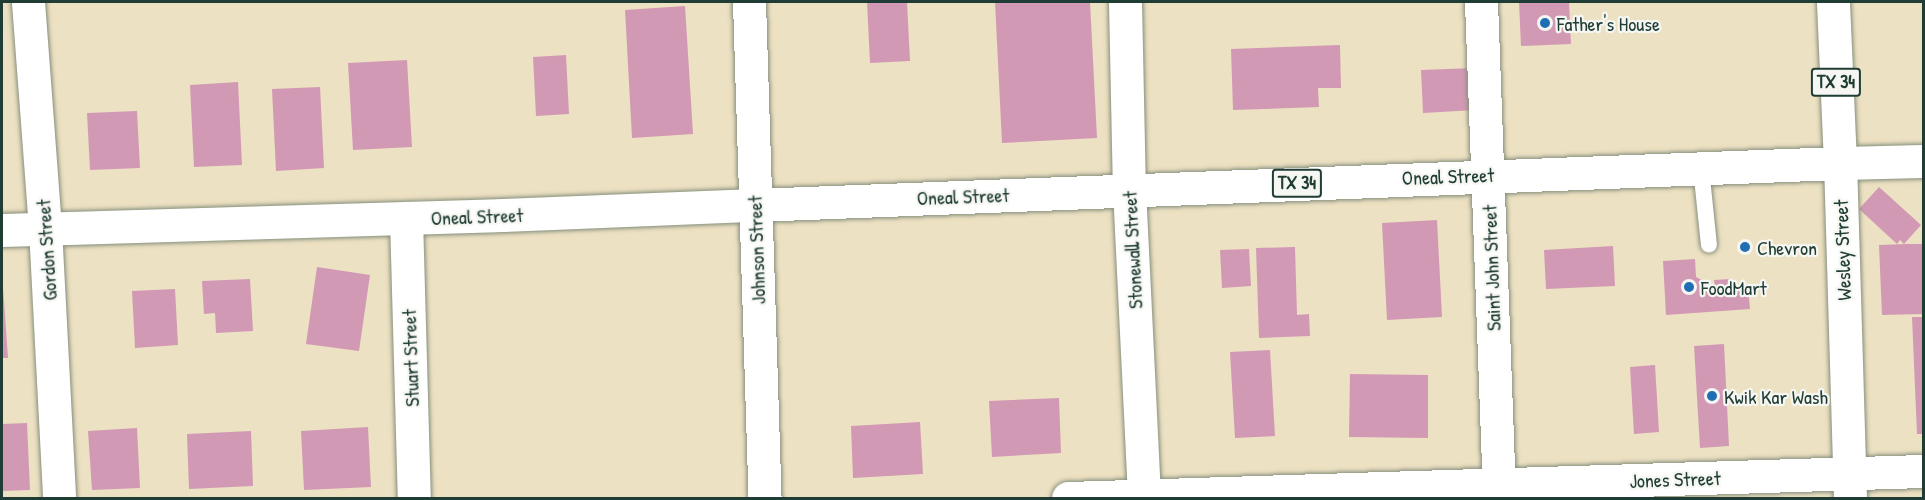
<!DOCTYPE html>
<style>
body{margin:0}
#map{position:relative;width:1925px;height:500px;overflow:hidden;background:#ede1c3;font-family:"Patrick Hand",sans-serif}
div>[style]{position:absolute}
.building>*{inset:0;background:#d299b4}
.roads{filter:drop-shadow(0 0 2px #868f7c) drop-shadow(0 0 2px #868f7c)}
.service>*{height:16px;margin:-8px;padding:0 8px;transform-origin:8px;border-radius:8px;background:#fff}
.minor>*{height:33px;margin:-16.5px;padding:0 16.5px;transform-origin:16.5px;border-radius:16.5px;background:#fff}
.tertiary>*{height:33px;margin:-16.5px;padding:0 16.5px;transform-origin:16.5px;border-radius:16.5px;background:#fff}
.primary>*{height:33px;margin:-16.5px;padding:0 16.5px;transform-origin:16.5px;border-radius:16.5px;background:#fff}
.dots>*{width:16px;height:16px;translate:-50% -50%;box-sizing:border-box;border:3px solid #f6f6f2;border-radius:50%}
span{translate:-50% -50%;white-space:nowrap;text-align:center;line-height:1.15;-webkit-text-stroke:4.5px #f6f6f2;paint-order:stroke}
.shield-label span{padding:2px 4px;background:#f6f6f2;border:2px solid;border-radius:4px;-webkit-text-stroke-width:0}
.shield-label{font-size:18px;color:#1f3d34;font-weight:700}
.poi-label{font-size:20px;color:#1f3d34}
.left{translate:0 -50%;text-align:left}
.street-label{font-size:20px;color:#1f3d34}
.frame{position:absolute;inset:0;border:3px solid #1f3d34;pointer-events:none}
</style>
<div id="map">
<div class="building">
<div style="clip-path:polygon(867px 2px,907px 2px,910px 61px,870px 63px)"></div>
<div style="clip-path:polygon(995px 2px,1090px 2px,1097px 138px,1002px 143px)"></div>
<div style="clip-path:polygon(1519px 2px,1569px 2px,1571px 44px,1521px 46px)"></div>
<div style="clip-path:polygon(685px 6px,693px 134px,632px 138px,625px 10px)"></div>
<div style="clip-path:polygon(1340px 45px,1341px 88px,1318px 88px,1319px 107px,1233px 110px,1231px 49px)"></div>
<div style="clip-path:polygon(566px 55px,569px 114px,536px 116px,533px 57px)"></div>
<div style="clip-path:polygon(407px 60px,412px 147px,353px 150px,348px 63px)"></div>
<div style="clip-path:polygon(1473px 68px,1476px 110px,1423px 113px,1421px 70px)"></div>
<div style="clip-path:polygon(238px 82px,242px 165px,194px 167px,190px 85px)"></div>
<div style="clip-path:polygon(320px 87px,324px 168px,276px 171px,272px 89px)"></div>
<div style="clip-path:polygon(137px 111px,140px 168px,90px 170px,87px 113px)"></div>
<div style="clip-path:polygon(1879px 187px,1921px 225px,1904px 244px,1900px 240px,1897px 244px,1859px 209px)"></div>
<div style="clip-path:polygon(1437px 220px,1442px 317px,1387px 320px,1382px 223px)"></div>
<div style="clip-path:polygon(1907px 244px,1924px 244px,1924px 314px,1882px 315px,1879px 245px)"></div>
<div style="clip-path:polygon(1613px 246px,1615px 286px,1546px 289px,1544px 250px)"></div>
<div style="clip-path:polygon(1295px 247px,1297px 315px,1309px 314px,1310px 336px,1259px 338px,1256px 248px)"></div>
<div style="clip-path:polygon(1249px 249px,1251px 286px,1222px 288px,1220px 250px)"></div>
<div style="clip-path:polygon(1695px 259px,1696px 277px,1715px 287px,1714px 280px,1730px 279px,1731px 287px,1748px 286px,1750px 309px,1666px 315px,1663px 261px)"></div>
<div style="clip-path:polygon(317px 267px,370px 275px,359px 351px,306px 344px)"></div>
<div style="clip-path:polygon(2px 273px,8px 358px,2px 358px)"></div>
<div style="clip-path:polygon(250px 279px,253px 331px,216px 333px,215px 313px,204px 314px,202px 281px)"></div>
<div style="clip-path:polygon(175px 289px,178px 345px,135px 348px,132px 291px)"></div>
<div style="clip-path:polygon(1912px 317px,1924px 317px,1924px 434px,1917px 434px)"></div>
<div style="clip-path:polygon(1724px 344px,1729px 446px,1700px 448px,1694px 346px)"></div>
<div style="clip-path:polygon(1270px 350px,1275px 436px,1235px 438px,1230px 352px)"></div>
<div style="clip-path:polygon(1655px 365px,1659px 432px,1634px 434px,1630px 367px)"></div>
<div style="clip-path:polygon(1350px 374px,1428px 375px,1428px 438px,1349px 437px)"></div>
<div style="clip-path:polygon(1059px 398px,1061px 453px,992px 457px,989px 401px)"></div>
<div style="clip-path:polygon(920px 422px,923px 474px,853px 478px,851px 426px)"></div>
<div style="clip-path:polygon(27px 423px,30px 490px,2px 491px,2px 424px)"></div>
<div style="clip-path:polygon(368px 427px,371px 487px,304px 490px,301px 431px)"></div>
<div style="clip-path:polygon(137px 428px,140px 488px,92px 490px,88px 431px)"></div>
<div style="clip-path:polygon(251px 431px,253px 486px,189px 489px,187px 434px)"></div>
</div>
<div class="roads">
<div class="service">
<div style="left:1701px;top:168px;width:77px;rotate:84.1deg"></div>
</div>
<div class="minor">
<div style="left:28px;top:2px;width:227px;rotate:85.7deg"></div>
<div style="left:45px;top:228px;width:270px;rotate:87deg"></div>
<div style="left:1481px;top:2px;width:496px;rotate:87.9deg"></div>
<div style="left:406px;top:218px;width:280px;rotate:88.4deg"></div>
<div style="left:2px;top:230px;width:501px;rotate:-1.71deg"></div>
<div style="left:503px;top:215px;width:252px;rotate:-2.3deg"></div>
<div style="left:1068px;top:498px;width:856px;rotate:-1.81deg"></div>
</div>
<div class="tertiary">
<div style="left:1850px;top:498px;width:335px;rotate:-91.7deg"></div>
<div style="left:1840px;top:163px;width:84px;rotate:-1.4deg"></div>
</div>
<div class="primary">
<div style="left:749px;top:2px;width:496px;rotate:88.2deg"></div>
<div style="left:1125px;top:2px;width:187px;rotate:88.8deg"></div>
<div style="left:1129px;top:189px;width:309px;rotate:87.2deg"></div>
<div style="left:755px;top:205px;width:1086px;rotate:-2.22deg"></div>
<div style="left:1840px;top:163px;width:161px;rotate:-92.5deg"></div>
</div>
</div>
<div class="dots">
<div style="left:1545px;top:23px;background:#1f6fb2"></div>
<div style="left:1745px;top:247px;background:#1f6fb2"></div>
<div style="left:1689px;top:287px;background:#1f6fb2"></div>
<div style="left:1712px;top:396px;background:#1f6fb2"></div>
</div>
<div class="shield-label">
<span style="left:1836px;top:82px">TX 34</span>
<span style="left:1297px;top:183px">TX 34</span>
</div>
<div class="poi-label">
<span class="left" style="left:1557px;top:23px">Father's House</span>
<span class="left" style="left:1757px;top:247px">Chevron</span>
<span class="left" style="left:1701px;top:287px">FoodMart</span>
<span class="left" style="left:1724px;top:396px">Kwik Kar Wash</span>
</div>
<div class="street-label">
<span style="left:1448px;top:176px;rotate:-2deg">Oneal Street</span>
<span style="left:963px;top:196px;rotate:-2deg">Oneal Street</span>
<span style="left:477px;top:216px;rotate:-2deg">Oneal Street</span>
<span style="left:46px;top:250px;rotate:-94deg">Gordon Street</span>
<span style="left:756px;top:250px;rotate:-92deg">Johnson Street</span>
<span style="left:1132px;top:250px;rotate:-93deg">Stonewall Street</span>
<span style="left:1842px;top:250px;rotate:-92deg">Wesley Street</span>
<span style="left:1491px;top:268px;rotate:-92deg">Saint John Street</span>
<span style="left:410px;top:358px;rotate:-92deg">Stuart Street</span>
<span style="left:1675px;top:479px;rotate:-2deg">Jones Street</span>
</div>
<div class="frame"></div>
</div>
